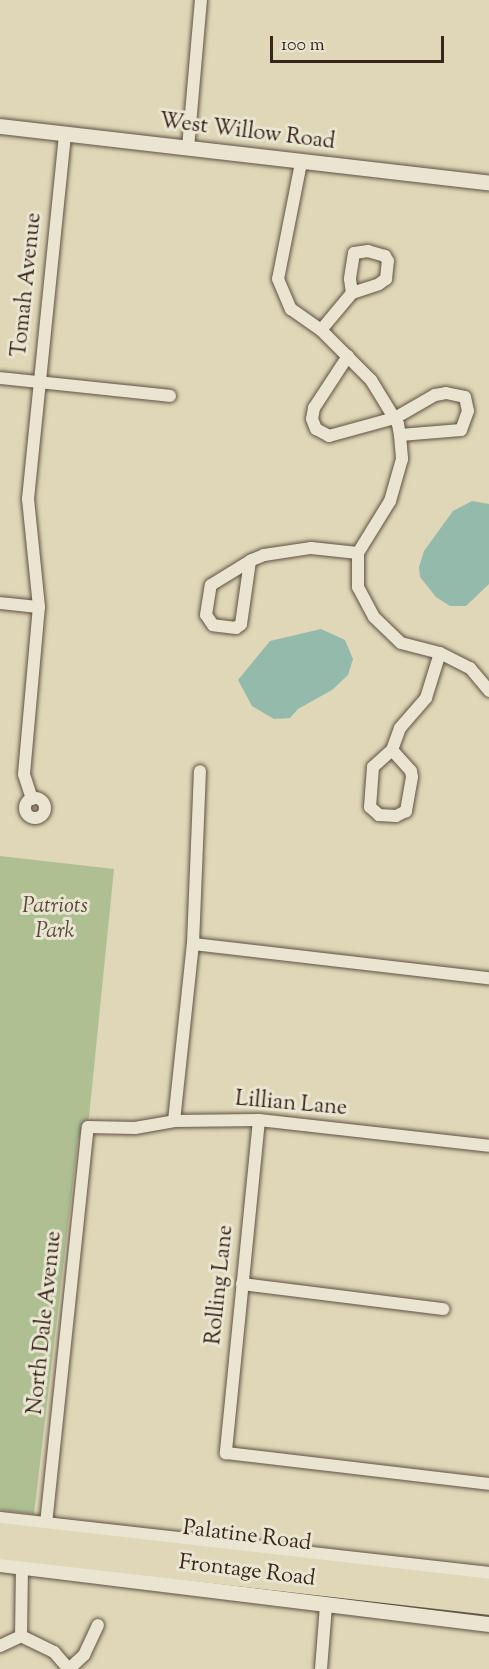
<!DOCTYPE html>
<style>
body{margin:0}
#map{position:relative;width:489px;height:1669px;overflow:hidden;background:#dfd7b8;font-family:"Sorts Mill Goudy",serif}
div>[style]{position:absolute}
.green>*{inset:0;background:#aebf92}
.water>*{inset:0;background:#94baac}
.roads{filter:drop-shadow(0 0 2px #615142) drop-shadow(0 0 2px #615142)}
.minor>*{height:12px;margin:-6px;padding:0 6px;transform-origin:6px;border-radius:6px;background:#eae5d1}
.minor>.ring{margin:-6px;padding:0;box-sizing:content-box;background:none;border:12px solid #eae5d1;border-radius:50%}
.tertiary>*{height:15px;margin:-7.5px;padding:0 7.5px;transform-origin:7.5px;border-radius:7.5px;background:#eae5d1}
.trunk>*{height:20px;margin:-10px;padding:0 10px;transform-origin:10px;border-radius:10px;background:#dfd7b8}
span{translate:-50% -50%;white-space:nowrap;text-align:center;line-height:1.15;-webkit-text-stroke:6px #eae5d1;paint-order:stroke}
.street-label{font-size:22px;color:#37241a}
.park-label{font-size:22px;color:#554b38;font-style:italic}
.scale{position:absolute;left:270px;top:36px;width:174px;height:27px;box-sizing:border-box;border:3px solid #37241a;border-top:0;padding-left:8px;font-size:18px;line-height:21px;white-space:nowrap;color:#37241a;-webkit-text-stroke:4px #eae5d1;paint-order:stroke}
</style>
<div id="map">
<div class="green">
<div style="clip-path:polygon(0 856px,114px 869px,89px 1117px,78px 1140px,34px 1514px,0 1510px)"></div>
</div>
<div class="water">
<div style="clip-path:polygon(472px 501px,489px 504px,489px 584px,466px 606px,450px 606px,436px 597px,420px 577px,419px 567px,424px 551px,453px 511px)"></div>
<div style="clip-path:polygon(321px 629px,345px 640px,353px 659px,348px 675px,332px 690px,298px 709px,290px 718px,274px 719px,252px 706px,238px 680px,270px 641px)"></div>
</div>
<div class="roads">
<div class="minor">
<div style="left:188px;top:148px;width:149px;rotate:-85deg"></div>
<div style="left:301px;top:163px;width:118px;rotate:101.2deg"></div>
<div style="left:278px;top:279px;width:33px;rotate:67deg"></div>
<div style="left:291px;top:309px;width:37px;rotate:35deg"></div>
<div style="left:321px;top:330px;width:71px;rotate:45deg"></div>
<div style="left:371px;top:380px;width:52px;rotate:58.5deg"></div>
<div style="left:398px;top:424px;width:11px;rotate:80deg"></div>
<div style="left:400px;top:435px;width:24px;rotate:85deg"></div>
<div style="left:402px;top:459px;width:44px;rotate:105.9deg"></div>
<div style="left:390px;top:501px;width:61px;rotate:121.6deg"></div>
<div style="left:358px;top:553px;width:34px;rotate:90deg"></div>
<div style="left:358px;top:587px;width:34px;rotate:62deg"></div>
<div style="left:374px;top:617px;width:37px;rotate:44deg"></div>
<div style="left:401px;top:643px;width:40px;rotate:14.4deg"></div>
<div style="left:440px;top:653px;width:34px;rotate:27deg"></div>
<div style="left:470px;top:668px;width:30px;rotate:50deg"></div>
<div style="left:321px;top:330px;width:48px;rotate:-50deg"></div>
<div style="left:352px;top:293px;width:28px;rotate:-18deg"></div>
<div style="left:379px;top:284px;width:9px;rotate:-36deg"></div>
<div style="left:386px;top:279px;width:18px;rotate:-84deg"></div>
<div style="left:388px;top:261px;width:6px;rotate:-121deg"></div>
<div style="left:385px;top:256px;width:18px;rotate:-164deg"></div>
<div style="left:368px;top:251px;width:14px;rotate:172deg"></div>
<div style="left:354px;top:253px;width:26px;rotate:99deg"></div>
<div style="left:350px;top:279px;width:14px;rotate:82deg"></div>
<div style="left:348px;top:356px;width:62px;rotate:123.2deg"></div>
<div style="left:314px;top:408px;width:11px;rotate:100deg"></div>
<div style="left:312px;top:419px;width:11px;rotate:68deg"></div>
<div style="left:316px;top:429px;width:15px;rotate:28deg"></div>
<div style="left:329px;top:436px;width:68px;rotate:-15.3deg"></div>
<div style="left:395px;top:418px;width:46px;rotate:-29.9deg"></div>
<div style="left:435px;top:395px;width:11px;rotate:-10deg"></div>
<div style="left:446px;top:393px;width:19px;rotate:12deg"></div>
<div style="left:465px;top:397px;width:14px;rotate:78deg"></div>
<div style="left:468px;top:411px;width:20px;rotate:110deg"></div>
<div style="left:461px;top:430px;width:61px;rotate:175.3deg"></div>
<div style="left:0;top:378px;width:171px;rotate:6deg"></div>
<div style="left:250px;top:561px;width:64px;rotate:98.1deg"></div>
<div style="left:241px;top:624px;width:6px;rotate:141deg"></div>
<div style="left:236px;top:628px;width:23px;rotate:-173deg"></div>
<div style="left:213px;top:625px;width:12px;rotate:-125deg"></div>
<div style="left:206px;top:615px;width:30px;rotate:-81deg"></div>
<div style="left:211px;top:585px;width:48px;rotate:-31.4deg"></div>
<div style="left:252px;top:560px;width:13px;rotate:-23deg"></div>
<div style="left:264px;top:555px;width:48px;rotate:-8.5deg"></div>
<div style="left:311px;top:548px;width:47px;rotate:6.1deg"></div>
<div style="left:0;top:603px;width:39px;rotate:6deg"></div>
<div style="left:392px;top:750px;width:28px;rotate:48deg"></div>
<div style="left:411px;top:771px;width:6px;rotate:81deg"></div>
<div style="left:412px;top:777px;width:35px;rotate:100deg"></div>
<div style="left:406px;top:811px;width:11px;rotate:153deg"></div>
<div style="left:396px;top:816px;width:17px;rotate:-177deg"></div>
<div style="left:379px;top:815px;width:12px;rotate:-138deg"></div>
<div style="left:370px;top:807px;width:40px;rotate:-85.7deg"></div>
<div style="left:373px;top:767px;width:25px;rotate:-42deg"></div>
<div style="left:392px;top:750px;width:23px;rotate:-70deg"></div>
<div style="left:400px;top:728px;width:40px;rotate:-49deg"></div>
<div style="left:426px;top:698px;width:47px;rotate:-72.7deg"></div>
<div class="ring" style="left:25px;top:798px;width:8px;height:8px"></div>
<div style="left:32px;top:799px;width:26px;rotate:-108deg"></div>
<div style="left:24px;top:774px;width:168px;rotate:-84.9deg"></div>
<div style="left:39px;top:607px;width:109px;rotate:-95.8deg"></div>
<div style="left:28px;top:499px;width:368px;rotate:-84.2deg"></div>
<div style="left:193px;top:944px;width:298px;rotate:6.6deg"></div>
<div style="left:259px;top:1120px;width:335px;rotate:95.7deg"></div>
<div style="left:226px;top:1453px;width:265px;rotate:6.7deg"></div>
<div style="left:174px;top:1121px;width:178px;rotate:-83.9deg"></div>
<div style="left:193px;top:944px;width:173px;rotate:-87.7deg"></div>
<div style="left:242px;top:1284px;width:203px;rotate:7.1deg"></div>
<div style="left:46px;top:1524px;width:399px;rotate:-84deg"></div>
<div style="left:88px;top:1127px;width:47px;rotate:1.2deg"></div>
<div style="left:135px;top:1128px;width:40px;rotate:-10deg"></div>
<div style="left:174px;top:1121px;width:85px;rotate:-0.7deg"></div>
<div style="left:259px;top:1120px;width:231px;rotate:6.4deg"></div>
<div style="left:22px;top:1566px;width:70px;rotate:90.8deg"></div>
<div style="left:21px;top:1636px;width:37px;rotate:26deg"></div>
<div style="left:54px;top:1652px;width:23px;rotate:49deg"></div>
<div style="left:0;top:1646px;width:23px;rotate:-25deg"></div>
<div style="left:69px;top:1669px;width:21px;rotate:-43deg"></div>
<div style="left:84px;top:1655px;width:33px;rotate:-65deg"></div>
<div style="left:321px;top:1669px;width:64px;rotate:-85.5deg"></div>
</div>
<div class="tertiary">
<div style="left:0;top:126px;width:492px;rotate:6.6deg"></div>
<div style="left:0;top:1519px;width:492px;rotate:6.4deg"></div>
<div style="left:0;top:1564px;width:493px;rotate:7deg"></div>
</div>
<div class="trunk">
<div style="left:0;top:1533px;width:492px;rotate:6.5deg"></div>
<div style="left:0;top:1549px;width:492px;rotate:6.5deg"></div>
</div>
</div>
<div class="street-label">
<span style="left:247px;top:133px;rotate:7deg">West Willow Road</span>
<span style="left:28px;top:285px;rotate:-84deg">Tomah Avenue</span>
<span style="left:291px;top:1105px;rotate:5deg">Lillian Lane</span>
<span style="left:221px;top:1285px;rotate:-84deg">Rolling Lane</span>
<span style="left:46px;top:1323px;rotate:-84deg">North Dale Avenue</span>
<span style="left:247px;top:1537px;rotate:7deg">Palatine Road</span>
<span style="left:247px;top:1572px;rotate:7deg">Frontage Road</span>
</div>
<div class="park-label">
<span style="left:55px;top:920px">Patriots<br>Park</span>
</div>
<div class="scale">100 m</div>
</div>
